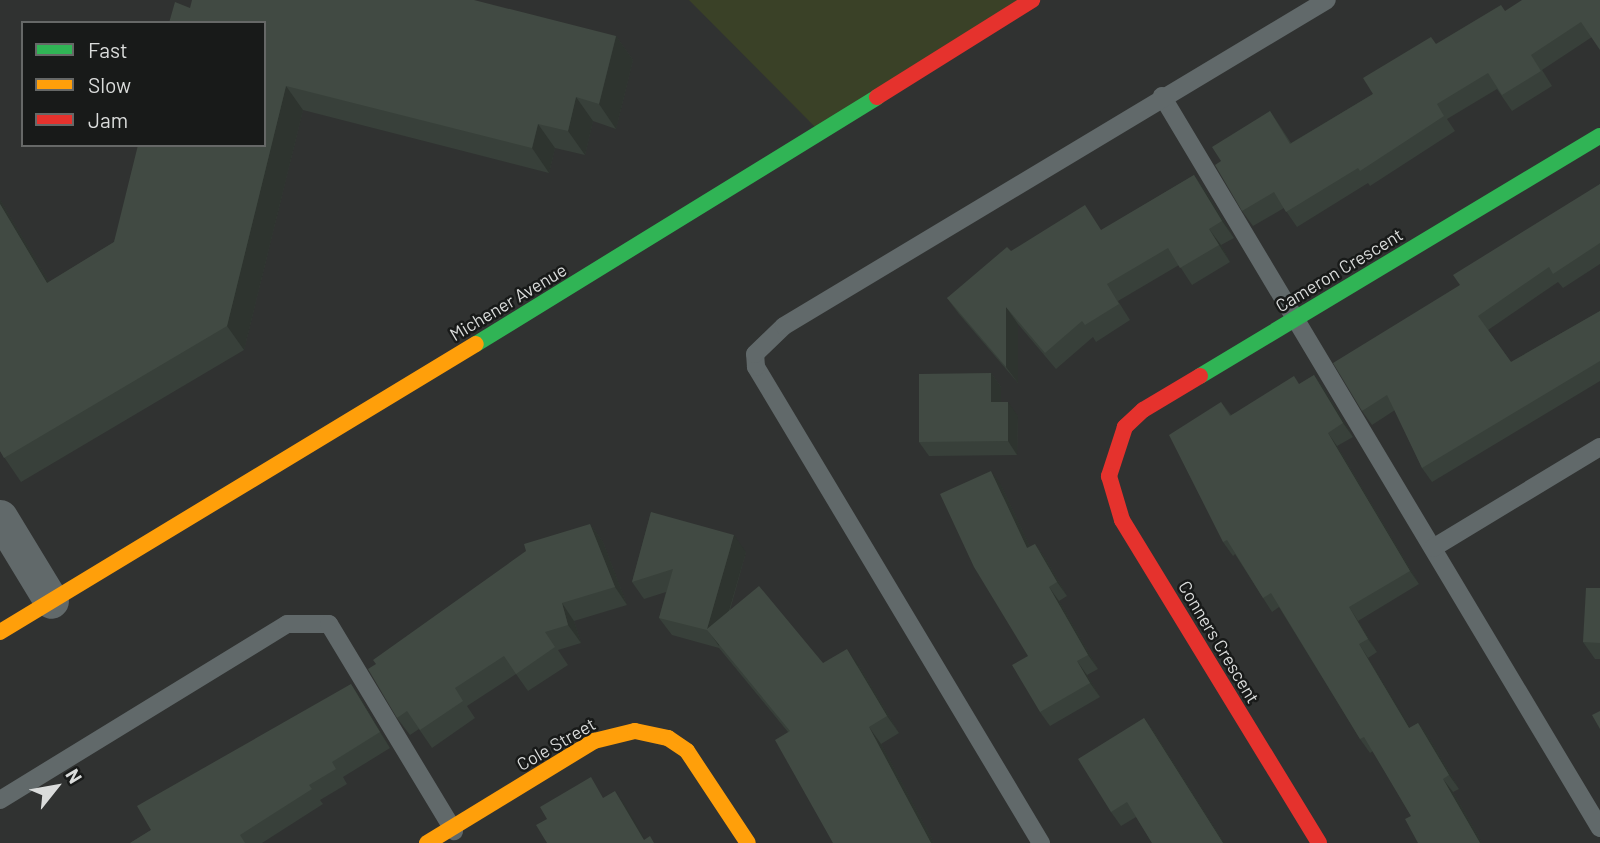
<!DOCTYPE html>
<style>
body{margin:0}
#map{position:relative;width:1600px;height:843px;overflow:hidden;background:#303231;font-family:Barlow,sans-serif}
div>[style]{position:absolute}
.green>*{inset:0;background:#3a4127}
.lane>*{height:18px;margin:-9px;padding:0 9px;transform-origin:9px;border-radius:9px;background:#61696a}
.street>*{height:35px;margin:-17.5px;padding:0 17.5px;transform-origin:17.5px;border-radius:17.5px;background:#61696a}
.fast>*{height:16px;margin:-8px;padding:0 8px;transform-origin:8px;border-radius:8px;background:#30b455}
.slow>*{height:16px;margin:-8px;padding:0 8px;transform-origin:8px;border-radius:8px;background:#ff9f0a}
.jam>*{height:16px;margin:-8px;padding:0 8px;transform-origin:8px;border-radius:8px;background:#e5322d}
.wall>*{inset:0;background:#38403a}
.shaded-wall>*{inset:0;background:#2e342f}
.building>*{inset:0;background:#414a43}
span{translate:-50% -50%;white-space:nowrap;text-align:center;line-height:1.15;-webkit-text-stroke:5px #181a19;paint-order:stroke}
.street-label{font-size:18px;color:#dadcdb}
.legend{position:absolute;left:21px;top:21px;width:245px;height:126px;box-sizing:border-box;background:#181a19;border:2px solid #666867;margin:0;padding:9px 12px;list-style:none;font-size:21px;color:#dadcdb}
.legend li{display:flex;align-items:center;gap:14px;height:35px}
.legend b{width:35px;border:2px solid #666867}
.north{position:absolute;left:21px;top:752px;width:70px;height:70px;-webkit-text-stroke:5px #181a19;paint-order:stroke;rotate:59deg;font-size:19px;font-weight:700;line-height:28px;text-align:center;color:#dadcdb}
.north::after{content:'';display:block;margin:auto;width:24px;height:32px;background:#dadcdb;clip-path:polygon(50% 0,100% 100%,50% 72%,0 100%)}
</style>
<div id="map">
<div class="green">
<div style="clip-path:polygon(689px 0,1033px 0,819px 131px)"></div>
</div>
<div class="lane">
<div style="left:1162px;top:96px;width:853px;rotate:59.11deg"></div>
<div style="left:1433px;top:548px;width:195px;rotate:-31.2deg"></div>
<div style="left:0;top:800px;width:337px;rotate:-31.5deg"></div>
<div style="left:287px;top:624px;width:42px"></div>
<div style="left:329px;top:624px;width:242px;rotate:58.9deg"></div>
<div style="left:1041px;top:843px;width:555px;rotate:-120.91deg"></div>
<div style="left:756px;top:367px;width:13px;rotate:-94deg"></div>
<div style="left:755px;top:354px;width:40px;rotate:-44deg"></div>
<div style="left:784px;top:326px;width:633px;rotate:-30.98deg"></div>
</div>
<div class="street">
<div style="left:0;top:517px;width:98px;rotate:58.7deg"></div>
</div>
<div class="fast">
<div style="left:476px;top:344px;width:471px;rotate:-31.6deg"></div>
<div style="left:1200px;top:376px;width:466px;rotate:-31deg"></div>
</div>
<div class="slow">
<div style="left:0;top:632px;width:556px;rotate:-31.18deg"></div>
<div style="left:427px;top:843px;width:196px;rotate:-31.4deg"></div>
<div style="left:594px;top:741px;width:42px;rotate:-13.7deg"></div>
<div style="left:635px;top:731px;width:34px;rotate:12deg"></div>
<div style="left:668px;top:738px;width:23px;rotate:34deg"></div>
<div style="left:687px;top:751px;width:110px;rotate:56.5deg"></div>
</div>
<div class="jam">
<div style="left:877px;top:97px;width:183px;rotate:-32deg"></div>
<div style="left:1200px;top:376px;width:66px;rotate:149.2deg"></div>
<div style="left:1143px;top:410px;width:25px;rotate:137deg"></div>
<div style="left:1125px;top:427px;width:52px;rotate:108.1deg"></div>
<div style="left:1109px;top:476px;width:46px;rotate:73.5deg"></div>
<div style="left:1122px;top:520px;width:378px;rotate:58.6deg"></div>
</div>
<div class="wall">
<div style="clip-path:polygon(1600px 0,1592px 37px,1542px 70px,1552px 86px,1512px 111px,1497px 89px,1447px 119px,1455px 131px,1370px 186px,1368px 183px,1297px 227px,1284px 208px,1253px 226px,1242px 211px,1221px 161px,1270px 111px,1291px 143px,1373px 94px,1436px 44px,1505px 11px)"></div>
<div style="clip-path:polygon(190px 8px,616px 36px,633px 60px,616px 129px,593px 121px,585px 155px,555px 148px,549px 173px,303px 110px,244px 350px,21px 482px,0 451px,0 200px,49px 282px,114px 242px)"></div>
<div style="clip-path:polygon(1194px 175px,1206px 192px,1234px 238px,1221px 245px,1230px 262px,1192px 285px,1179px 265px,1118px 301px,1130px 320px,1096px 342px,1093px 337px,1056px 369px,1018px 324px,1018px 383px,959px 314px,947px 298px,1011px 251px,1102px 230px)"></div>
<div style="clip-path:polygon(1600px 184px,1600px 264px,1563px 288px,1558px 282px,1488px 330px,1511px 362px,1600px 311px,1600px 381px,1432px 482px,1422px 468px,1395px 410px,1372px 425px,1362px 411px,1460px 285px)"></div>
<div style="clip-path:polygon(991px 373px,1001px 387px,1001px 402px,1018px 416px,1017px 455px,929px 456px,919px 442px)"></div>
<div style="clip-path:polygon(1314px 375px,1324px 389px,1353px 437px,1337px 446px,1419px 584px,1358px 621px,1377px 652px,1368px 658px,1410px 728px,1418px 723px,1428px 736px,1459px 789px,1453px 792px,1482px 843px,1418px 843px,1411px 816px,1373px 751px,1370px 753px,1360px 739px,1279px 607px,1272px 612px,1235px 554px,1233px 556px,1223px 542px,1221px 402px,1231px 415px,1300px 384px)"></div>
<div style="clip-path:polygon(1001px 485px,1030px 547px,1035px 544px,1045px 558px,1067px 596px,1059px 601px,1098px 669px,1087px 675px,1100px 697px,1050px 726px,1040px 712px)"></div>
<div style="clip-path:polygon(651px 512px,746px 552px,730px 610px,823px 663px,859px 666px,899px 733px,881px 744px,934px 843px,833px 843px,788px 732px,719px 648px,672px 635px,659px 618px,666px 592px,644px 599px,632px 582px)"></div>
<div style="clip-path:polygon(590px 524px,603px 542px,627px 605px,574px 621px,581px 643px,558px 650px,568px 665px,528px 691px,516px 674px,467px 706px,475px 718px,432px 748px,419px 729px,410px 735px,397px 718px)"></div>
<div style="clip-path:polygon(1600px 588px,1600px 659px,1595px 659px,1583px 642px)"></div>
<div style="clip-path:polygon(351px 684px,361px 699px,390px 748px,343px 777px,347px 784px,320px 800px,323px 804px,262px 843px,130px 843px,151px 830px)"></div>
<div style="clip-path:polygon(1144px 718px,1154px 732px,1224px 843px,1152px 843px,1136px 817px,1121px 826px,1111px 812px)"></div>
</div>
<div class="shaded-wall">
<div style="clip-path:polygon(616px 36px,633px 60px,616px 129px,599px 104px)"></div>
<div style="clip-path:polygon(286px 86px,303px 110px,244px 350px,227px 326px)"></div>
<div style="clip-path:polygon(576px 97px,593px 121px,585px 155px,568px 131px)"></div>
<div style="clip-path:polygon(538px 124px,555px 148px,549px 173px,532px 148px)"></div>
<div style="clip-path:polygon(1194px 175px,1206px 192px,1234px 238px,1222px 221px)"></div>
<div style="clip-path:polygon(0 200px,64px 307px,47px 283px,0 204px)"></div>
<div style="clip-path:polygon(1209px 229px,1221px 245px,1230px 262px,1219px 245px)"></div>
<div style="clip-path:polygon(1006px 307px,1018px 324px,1018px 383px,1006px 367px)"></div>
<div style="clip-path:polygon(991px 373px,1001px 387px,1001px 416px,991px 402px)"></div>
<div style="clip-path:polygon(1314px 375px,1324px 389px,1353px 437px,1343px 423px)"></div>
<div style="clip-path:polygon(1008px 402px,1018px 416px,1017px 455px,1008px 441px)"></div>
<div style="clip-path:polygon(1328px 433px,1337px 446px,1419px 584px,1410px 571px)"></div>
<div style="clip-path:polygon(991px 471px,1001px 485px,1037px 562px,1027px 548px)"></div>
<div style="clip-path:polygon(590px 524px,603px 542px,627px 605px,615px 587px)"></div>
<div style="clip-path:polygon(734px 535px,746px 552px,719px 646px,707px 629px)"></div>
<div style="clip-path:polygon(1035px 544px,1045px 558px,1067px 596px,1057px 582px)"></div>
<div style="clip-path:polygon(1049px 587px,1059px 601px,1098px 669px,1088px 655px)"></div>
<div style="clip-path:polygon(562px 603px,574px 621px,581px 643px,568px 625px)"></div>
<div style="clip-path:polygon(1349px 607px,1358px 621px,1377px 652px,1368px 639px)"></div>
<div style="clip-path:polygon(1359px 644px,1368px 658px,1419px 742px,1409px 728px)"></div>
<div style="clip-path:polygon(847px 649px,859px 666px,899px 733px,887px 716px)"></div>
<div style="clip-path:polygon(1077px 661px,1087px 675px,1100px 697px,1090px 683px)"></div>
<div style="clip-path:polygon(351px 684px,361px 699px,390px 748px,380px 732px)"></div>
<div style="clip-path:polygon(1144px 718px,1154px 732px,1224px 843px,1223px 843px)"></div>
<div style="clip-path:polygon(1418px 723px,1428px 736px,1459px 789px,1449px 775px)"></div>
<div style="clip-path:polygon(869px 727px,881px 744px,934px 843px,931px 843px)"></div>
<div style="clip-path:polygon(1443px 779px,1453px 792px,1482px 843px,1480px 843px)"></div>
<div style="clip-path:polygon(615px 791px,625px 805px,647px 843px,646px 843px)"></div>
</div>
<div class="building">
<div style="clip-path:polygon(192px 0,474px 0,616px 36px,599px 104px,576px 97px,568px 131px,538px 124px,532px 148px,286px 86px,227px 326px,4px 458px,0 451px,0 204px,47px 283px,114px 242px,138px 145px,264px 145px,264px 23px,169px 23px,175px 2px,190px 8px)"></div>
<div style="clip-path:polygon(1522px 0,1600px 0,1600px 50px,1581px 22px,1531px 55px,1541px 71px,1502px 95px,1488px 73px,1437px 104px,1444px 116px,1360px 171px,1358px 168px,1286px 212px,1274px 192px,1242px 211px,1215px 165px,1221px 161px,1212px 147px,1270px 111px,1290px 144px,1373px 94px,1363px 78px,1431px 37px,1436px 44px,1501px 5px,1505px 11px)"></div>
<div style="clip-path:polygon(1194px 175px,1222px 221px,1209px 229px,1219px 245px,1180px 268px,1168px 248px,1107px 284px,1119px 304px,1085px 325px,1082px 321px,1045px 353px,1006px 307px,1006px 367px,947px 298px,1007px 247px,1011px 251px,1085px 205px,1101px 230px)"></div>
<div style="clip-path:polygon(1600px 184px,1600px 243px,1553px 274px,1549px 267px,1478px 316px,1511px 362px,1600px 311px,1600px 361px,1422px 468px,1387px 395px,1362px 411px,1333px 363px,1460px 285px,1453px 275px)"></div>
<div style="clip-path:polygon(991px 373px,991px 402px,1008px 402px,1008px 441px,919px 442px,919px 374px)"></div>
<div style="clip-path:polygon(1314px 375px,1343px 423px,1328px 433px,1410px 571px,1349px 607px,1368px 639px,1359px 644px,1409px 728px,1418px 723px,1449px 775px,1443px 779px,1480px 843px,1418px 843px,1405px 819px,1411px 816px,1364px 737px,1360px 739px,1271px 593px,1263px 598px,1227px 540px,1223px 542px,1169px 435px,1221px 402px,1230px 416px,1294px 376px,1299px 384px)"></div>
<div style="clip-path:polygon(991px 471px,1027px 548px,1035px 544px,1057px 582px,1049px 587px,1088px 655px,1077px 661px,1090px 683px,1040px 712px,1012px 665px,1028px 656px,974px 567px,940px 494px)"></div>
<div style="clip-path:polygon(651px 512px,734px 535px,707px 629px,759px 586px,823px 663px,847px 649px,887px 716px,869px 727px,931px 843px,833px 843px,775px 740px,790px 731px,707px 630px,659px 618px,673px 569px,632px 582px)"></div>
<div style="clip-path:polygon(590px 524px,615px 587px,562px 603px,568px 625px,545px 632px,555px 647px,516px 674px,504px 656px,455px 688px,463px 701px,420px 730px,407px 711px,397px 718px,368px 669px,376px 664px,373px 660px,526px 551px,524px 544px)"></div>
<div style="clip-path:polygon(1586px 588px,1600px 588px,1600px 643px,1583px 642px)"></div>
<div style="clip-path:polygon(351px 684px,380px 732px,332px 762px,336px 769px,309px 785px,312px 789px,240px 835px,245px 843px,130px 843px,151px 830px,137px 806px)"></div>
<div style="clip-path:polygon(1600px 711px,1600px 729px,1592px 715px)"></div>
<div style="clip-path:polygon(1144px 718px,1223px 843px,1152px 843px,1127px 802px,1111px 812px,1078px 759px)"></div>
<div style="clip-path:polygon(591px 777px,603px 798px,615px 791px,644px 840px,650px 836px,654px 843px,547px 843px,536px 825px,547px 819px,540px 807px)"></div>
</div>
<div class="street-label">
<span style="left:1339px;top:270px;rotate:-31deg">Cameron Crescent</span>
<span style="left:508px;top:302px;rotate:-31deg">Michener Avenue</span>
<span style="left:1219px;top:642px;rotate:59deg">Conners Crescent</span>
<span style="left:556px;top:744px;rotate:-30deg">Cole Street</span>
</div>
<ul class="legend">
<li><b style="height:9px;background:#30b455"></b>Fast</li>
<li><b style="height:9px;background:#ff9f0a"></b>Slow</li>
<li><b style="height:9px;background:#e5322d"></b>Jam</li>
</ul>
<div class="north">N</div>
</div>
